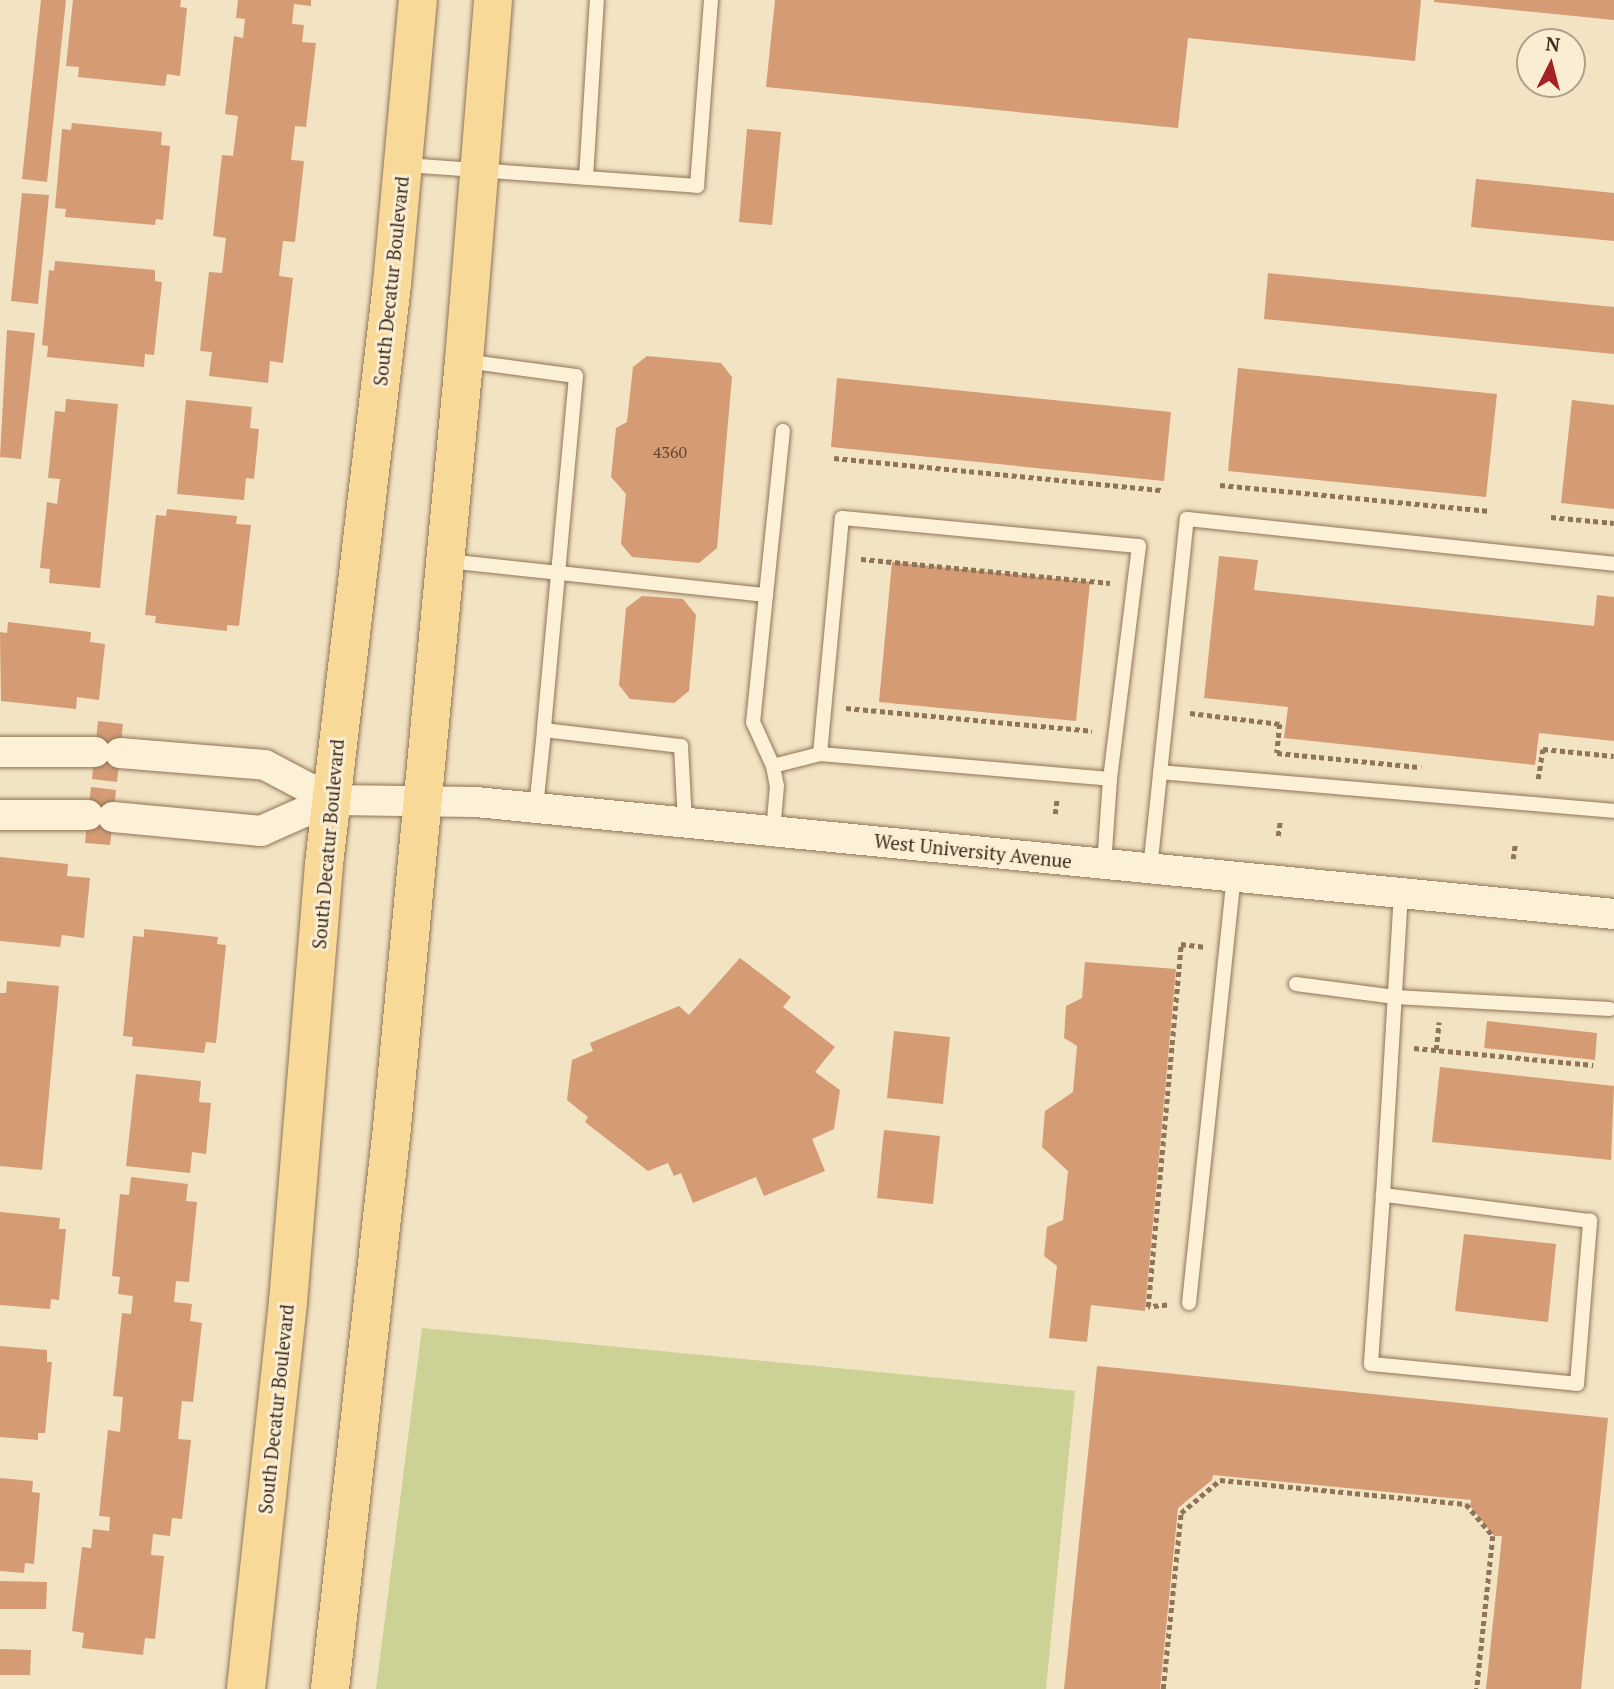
<!DOCTYPE html>
<style>
body{margin:0}
#map{position:relative;width:1614px;height:1689px;overflow:hidden;background:#f2e3c3;font-family:"PT Serif",serif}
div>[style]{position:absolute}
.green>*{inset:0;background:#ccd295}
.building>*{inset:0;background:#d49b75}
.path>*{height:4.5px;margin-top:-2.25px;transform-origin:0;background:repeating-linear-gradient(90deg,#8f7457 0 5px,transparent 0 8.5px)}
.roads{filter:drop-shadow(0 0 2px #8f7457) drop-shadow(0 0 2px #8f7457)}
.lane>*{height:14px;margin:-7px;padding:0 7px;transform-origin:7px;border-radius:7px;background:#fcf0d7}
.street>*{height:30px;margin:-15px;padding:0 15px;transform-origin:15px;border-radius:15px;background:#fcf0d7}
.primary>*{height:38px;margin:-19px;padding:0 19px;transform-origin:19px;border-radius:19px;background:#f9d998}
span{translate:-50% -50%;white-space:nowrap;text-align:center;line-height:1.15;-webkit-text-stroke:6px #f9edd3;paint-order:stroke}
.number-label{font-size:16px;color:#634833}
.number-label span{-webkit-text-stroke-width:0}
.street-label{font-size:19px;color:#3d2c1d}
.north{position:absolute;left:1516px;top:28px;width:70px;height:70px;box-sizing:border-box;background:#f9edd3;border:2px solid #aea08a;border-radius:50%;rotate:6deg;font-size:19px;font-weight:700;line-height:28px;text-align:center;color:#3d2c1d}
.north::after{content:'';display:block;margin:auto;width:24px;height:32px;background:#a42124;clip-path:polygon(50% 0,100% 100%,50% 72%,0 100%)}
</style>
<div id="map">
<div class="green">
<div style="clip-path:polygon(422px 1328px,1075px 1391px,1046px 1689px,376px 1689px)"></div>
</div>
<div class="building">
<div style="clip-path:polygon(41px 0,66px 0,47px 182px,22px 179px)"></div>
<div style="clip-path:polygon(73px 0,181px 0,180px 7px,187px 8px,180px 76px,167px 74px,165px 86px,78px 77px,79px 67px,66px 66px)"></div>
<div style="clip-path:polygon(238px 0,311px 0,311px 6px,294px 4px,292px 24px,304px 25px,302px 42px,316px 43px,306px 127px,295px 126px,291px 160px,304px 161px,295px 242px,283px 241px,279px 276px,293px 278px,283px 363px,270px 361px,268px 383px,209px 376px,212px 352px,200px 351px,209px 272px,222px 273px,226px 238px,213px 236px,222px 155px,233px 156px,238px 116px,225px 114px,234px 36px,243px 38px,245px 19px,236px 18px)"></div>
<div style="clip-path:polygon(775px 0,1421px 0,1415px 61px,1188px 38px,1178px 128px,766px 87px)"></div>
<div style="clip-path:polygon(1434px 0,1614px 0,1614px 20px,1434px 2px)"></div>
<div style="clip-path:polygon(72px 123px,162px 132px,161px 145px,170px 146px,163px 220px,156px 219px,155px 225px,65px 217px,66px 209px,55px 208px,62px 129px,71px 130px)"></div>
<div style="clip-path:polygon(747px 129px,781px 132px,772px 225px,739px 222px)"></div>
<div style="clip-path:polygon(1476px 179px,1614px 193px,1614px 241px,1471px 227px)"></div>
<div style="clip-path:polygon(22px 193px,49px 195px,38px 304px,11px 301px)"></div>
<div style="clip-path:polygon(55px 261px,155px 270px,155px 281px,162px 282px,154px 355px,145px 354px,144px 367px,47px 357px,48px 346px,42px 345px,49px 270px,54px 271px)"></div>
<div style="clip-path:polygon(1268px 273px,1614px 307px,1614px 354px,1264px 319px)"></div>
<div style="clip-path:polygon(7px 330px,35px 333px,21px 459px,0 457px)"></div>
<div style="clip-path:polygon(647px 356px,721px 363px,732px 377px,717px 548px,699px 563px,632px 557px,621px 544px,626px 494px,611px 477px,616px 428px,627px 422px,633px 367px)"></div>
<div style="clip-path:polygon(1238px 368px,1497px 394px,1486px 497px,1228px 471px)"></div>
<div style="clip-path:polygon(837px 378px,1171px 412px,1164px 481px,831px 447px)"></div>
<div style="clip-path:polygon(66px 399px,118px 404px,100px 588px,49px 583px,50px 569px,40px 568px,47px 502px,57px 504px,60px 479px,48px 478px,55px 411px,65px 412px)"></div>
<div style="clip-path:polygon(186px 400px,252px 407px,250px 428px,259px 429px,254px 479px,246px 478px,244px 500px,177px 494px)"></div>
<div style="clip-path:polygon(1572px 400px,1614px 405px,1614px 509px,1561px 503px)"></div>
<div style="clip-path:polygon(167px 509px,237px 516px,236px 524px,251px 525px,239px 626px,227px 625px,227px 631px,155px 623px,156px 616px,145px 615px,156px 515px,166px 516px)"></div>
<div style="clip-path:polygon(1219px 556px,1258px 560px,1254px 590px,1594px 626px,1597px 595px,1614px 597px,1614px 741px,1539px 733px,1535px 765px,1284px 738px,1288px 707px,1204px 698px)"></div>
<div style="clip-path:polygon(892px 562px,1090px 582px,1076px 721px,879px 702px)"></div>
<div style="clip-path:polygon(642px 596px,683px 599px,696px 615px,689px 691px,674px 703px,630px 699px,619px 685px,626px 608px)"></div>
<div style="clip-path:polygon(8px 622px,91px 632px,90px 642px,105px 644px,99px 700px,77px 697px,76px 709px,1px 701px,0 632px,7px 633px)"></div>
<div style="clip-path:polygon(98px 721px,123px 724px,117px 782px,92px 779px)"></div>
<div style="clip-path:polygon(91px 787px,116px 790px,110px 845px,85px 843px)"></div>
<div style="clip-path:polygon(0 857px,68px 864px,67px 876px,90px 878px,84px 938px,62px 935px,60px 947px,0 941px)"></div>
<div style="clip-path:polygon(144px 929px,218px 937px,217px 944px,226px 945px,216px 1043px,206px 1042px,204px 1053px,132px 1046px,133px 1037px,123px 1036px,133px 936px,144px 937px)"></div>
<div style="clip-path:polygon(740px 958px,791px 997px,783px 1007px,835px 1047px,815px 1072px,840px 1090px,834px 1129px,812px 1139px,825px 1171px,764px 1196px,756px 1177px,693px 1203px,681px 1173px,674px 1176px,668px 1163px,648px 1171px,585px 1122px,588px 1117px,567px 1100px,572px 1060px,593px 1051px,590px 1043px,679px 1006px,689px 1015px)"></div>
<div style="clip-path:polygon(1085px 962px,1176px 969px,1145px 1311px,1091px 1305px,1087px 1342px,1049px 1338px,1057px 1266px,1044px 1256px,1047px 1227px,1063px 1220px,1068px 1171px,1042px 1147px,1045px 1111px,1073px 1092px,1077px 1046px,1064px 1038px,1066px 1006px,1082px 998px)"></div>
<div style="clip-path:polygon(7px 981px,59px 986px,42px 1170px,0 1166px,0 993px,6px 993px)"></div>
<div style="clip-path:polygon(1487px 1021px,1597px 1033px,1595px 1060px,1484px 1048px)"></div>
<div style="clip-path:polygon(894px 1031px,950px 1037px,943px 1104px,887px 1098px)"></div>
<div style="clip-path:polygon(1440px 1067px,1614px 1086px,1611px 1160px,1432px 1142px)"></div>
<div style="clip-path:polygon(136px 1074px,201px 1081px,199px 1102px,211px 1103px,206px 1154px,192px 1152px,190px 1173px,126px 1166px)"></div>
<div style="clip-path:polygon(884px 1130px,940px 1136px,933px 1204px,877px 1198px)"></div>
<div style="clip-path:polygon(131px 1177px,188px 1184px,186px 1201px,197px 1202px,189px 1282px,176px 1281px,174px 1302px,192px 1304px,190px 1321px,202px 1323px,193px 1402px,182px 1401px,178px 1439px,191px 1440px,182px 1519px,172px 1518px,170px 1536px,153px 1534px,151px 1555px,164px 1556px,155px 1639px,145px 1638px,143px 1655px,82px 1648px,84px 1633px,72px 1631px,82px 1547px,91px 1548px,93px 1529px,109px 1531px,110px 1517px,99px 1516px,108px 1430px,120px 1432px,123px 1397px,113px 1396px,122px 1313px,131px 1314px,133px 1296px,118px 1294px,120px 1277px,112px 1276px,120px 1194px,129px 1195px)"></div>
<div style="clip-path:polygon(0 1212px,60px 1218px,59px 1229px,66px 1229px,59px 1300px,51px 1299px,50px 1309px,0 1305px)"></div>
<div style="clip-path:polygon(1464px 1234px,1556px 1244px,1548px 1322px,1455px 1311px)"></div>
<div style="clip-path:polygon(0 1346px,47px 1350px,47px 1362px,52px 1362px,45px 1433px,38px 1433px,38px 1440px,0 1437px)"></div>
<div style="clip-path:polygon(1097px 1366px,1608px 1418px,1581px 1689px,1486px 1689px,1502px 1536px,1494px 1536px,1470px 1506px,1471px 1500px,1213px 1475px,1212px 1480px,1178px 1508px,1160px 1689px,1064px 1689px)"></div>
<div style="clip-path:polygon(0 1478px,33px 1481px,32px 1492px,40px 1493px,34px 1564px,25px 1563px,24px 1573px,0 1571px)"></div>
<div style="clip-path:polygon(0 1581px,47px 1582px,46px 1609px,0 1609px)"></div>
<div style="clip-path:polygon(0 1649px,31px 1650px,30px 1675px,0 1675px)"></div>
</div>
<div class="path">
<div style="left:834px;top:458px;width:330px;rotate:5.6deg"></div>
<div style="left:1220px;top:485px;width:271px;rotate:5.5deg"></div>
<div style="left:1551px;top:517px;width:63px;rotate:5.4deg"></div>
<div style="left:861px;top:559px;width:250px;rotate:5.5deg"></div>
<div style="left:846px;top:708px;width:247px;rotate:5.3deg"></div>
<div style="left:1190px;top:713px;width:91px;rotate:7deg"></div>
<div style="left:1280px;top:724px;width:29px;rotate:96deg"></div>
<div style="left:1277px;top:753px;width:145px;rotate:5.6deg"></div>
<div style="left:1538px;top:779px;width:30px;rotate:-81deg"></div>
<div style="left:1543px;top:749px;width:71px;rotate:5.6deg"></div>
<div style="left:1055px;top:814px;width:16px;rotate:-83deg"></div>
<div style="left:1278px;top:836px;width:14px;rotate:-82deg"></div>
<div style="left:1513px;top:859px;width:14px;rotate:-82deg"></div>
<div style="left:1414px;top:1048px;width:180px;rotate:5.4deg"></div>
<div style="left:1436px;top:1050px;width:28px;rotate:-84deg"></div>
<div style="left:1167px;top:1305px;width:19px;rotate:174deg"></div>
<div style="left:1148px;top:1307px;width:364px;rotate:-84.8deg"></div>
<div style="left:1181px;top:944px;width:23px;rotate:7deg"></div>
<div style="left:1163px;top:1689px;width:177px;rotate:-84.2deg"></div>
<div style="left:1181px;top:1513px;width:51px;rotate:-40.2deg"></div>
<div style="left:1220px;top:1480px;width:247px;rotate:5.6deg"></div>
<div style="left:1466px;top:1504px;width:42px;rotate:49.8deg"></div>
<div style="left:1493px;top:1536px;width:154px;rotate:96deg"></div>
</div>
<div class="roads">
<div class="lane">
<div style="left:406px;top:165px;width:292px;rotate:4.1deg"></div>
<div style="left:697px;top:186px;width:187px;rotate:-85.7deg"></div>
<div style="left:586px;top:178px;width:178px;rotate:-86.5deg"></div>
<div style="left:465px;top:361px;width:112px;rotate:7.7deg"></div>
<div style="left:576px;top:376px;width:355px;rotate:95.2deg"></div>
<div style="left:447px;top:561px;width:321px;rotate:6.1deg"></div>
<div style="left:766px;top:595px;width:165px;rotate:-84.1deg"></div>
<div style="left:766px;top:595px;width:128px;rotate:95.8deg"></div>
<div style="left:753px;top:722px;width:48px;rotate:65.6deg"></div>
<div style="left:773px;top:766px;width:20px;rotate:79deg"></div>
<div style="left:777px;top:786px;width:45px;rotate:95.1deg"></div>
<div style="left:820px;top:754px;width:237px;rotate:-84.7deg"></div>
<div style="left:842px;top:518px;width:298px;rotate:5.4deg"></div>
<div style="left:1139px;top:546px;width:235px;rotate:97.1deg"></div>
<div style="left:773px;top:766px;width:49px;rotate:-14.3deg"></div>
<div style="left:820px;top:754px;width:291px;rotate:4.9deg"></div>
<div style="left:1110px;top:779px;width:85px;rotate:94deg"></div>
<div style="left:1160px;top:772px;width:456px;rotate:4.9deg"></div>
<div style="left:536px;top:808px;width:78px;rotate:-84.1deg"></div>
<div style="left:544px;top:730px;width:138px;rotate:6.7deg"></div>
<div style="left:681px;top:746px;width:76px;rotate:87deg"></div>
<div style="left:1150px;top:869px;width:352px;rotate:-84deg"></div>
<div style="left:1187px;top:519px;width:429px;rotate:6deg"></div>
<div style="left:1296px;top:984px;width:100px;rotate:7.5deg"></div>
<div style="left:1395px;top:997px;width:215px;rotate:3.2deg"></div>
<div style="left:1383px;top:1195px;width:169px;rotate:94.1deg"></div>
<div style="left:1371px;top:1364px;width:207px;rotate:5.5deg"></div>
<div style="left:1577px;top:1384px;width:164px;rotate:-85.4deg"></div>
<div style="left:1590px;top:1221px;width:209px;rotate:-172.8deg"></div>
<div style="left:1383px;top:1195px;width:303px;rotate:-86.6deg"></div>
<div style="left:1189px;top:1303px;width:428px;rotate:-84deg"></div>
</div>
<div class="street">
<div style="left:0;top:752px;width:95px"></div>
<div style="left:120px;top:753px;width:145px;rotate:4.7deg"></div>
<div style="left:265px;top:765px;width:75px;rotate:27.9deg"></div>
<div style="left:0;top:815px;width:88px"></div>
<div style="left:113px;top:817px;width:149px;rotate:5.4deg"></div>
<div style="left:261px;top:831px;width:77px;rotate:-23.9deg"></div>
<div style="left:331px;top:800px;width:145px;rotate:0.8deg"></div>
<div style="left:476px;top:802px;width:1143px;rotate:5.62deg"></div>
</div>
<div class="primary">
<div style="left:246px;top:1689px;width:389px;rotate:-83.8deg"></div>
<div style="left:288px;top:1302px;width:439px;rotate:-85.3deg"></div>
<div style="left:324px;top:864px;width:584px;rotate:-83.31deg"></div>
<div style="left:392px;top:284px;width:285px;rotate:-84.8deg"></div>
<div style="left:330px;top:1689px;width:565px;rotate:-83.7deg"></div>
<div style="left:392px;top:1127px;width:769px;rotate:-84.63deg"></div>
<div style="left:464px;top:361px;width:362px;rotate:-85.4deg"></div>
</div>
</div>
<div class="number-label">
<span style="left:670px;top:452px">4360</span>
</div>
<div class="street-label">
<span style="left:391px;top:281px;rotate:-84deg">South Decatur Boulevard</span>
<span style="left:328px;top:844px;rotate:-85deg">South Decatur Boulevard</span>
<span style="left:973px;top:851px;rotate:6deg">West University Avenue</span>
<span style="left:276px;top:1409px;rotate:-84deg">South Decatur Boulevard</span>
</div>
<div class="north">N</div>
</div>
